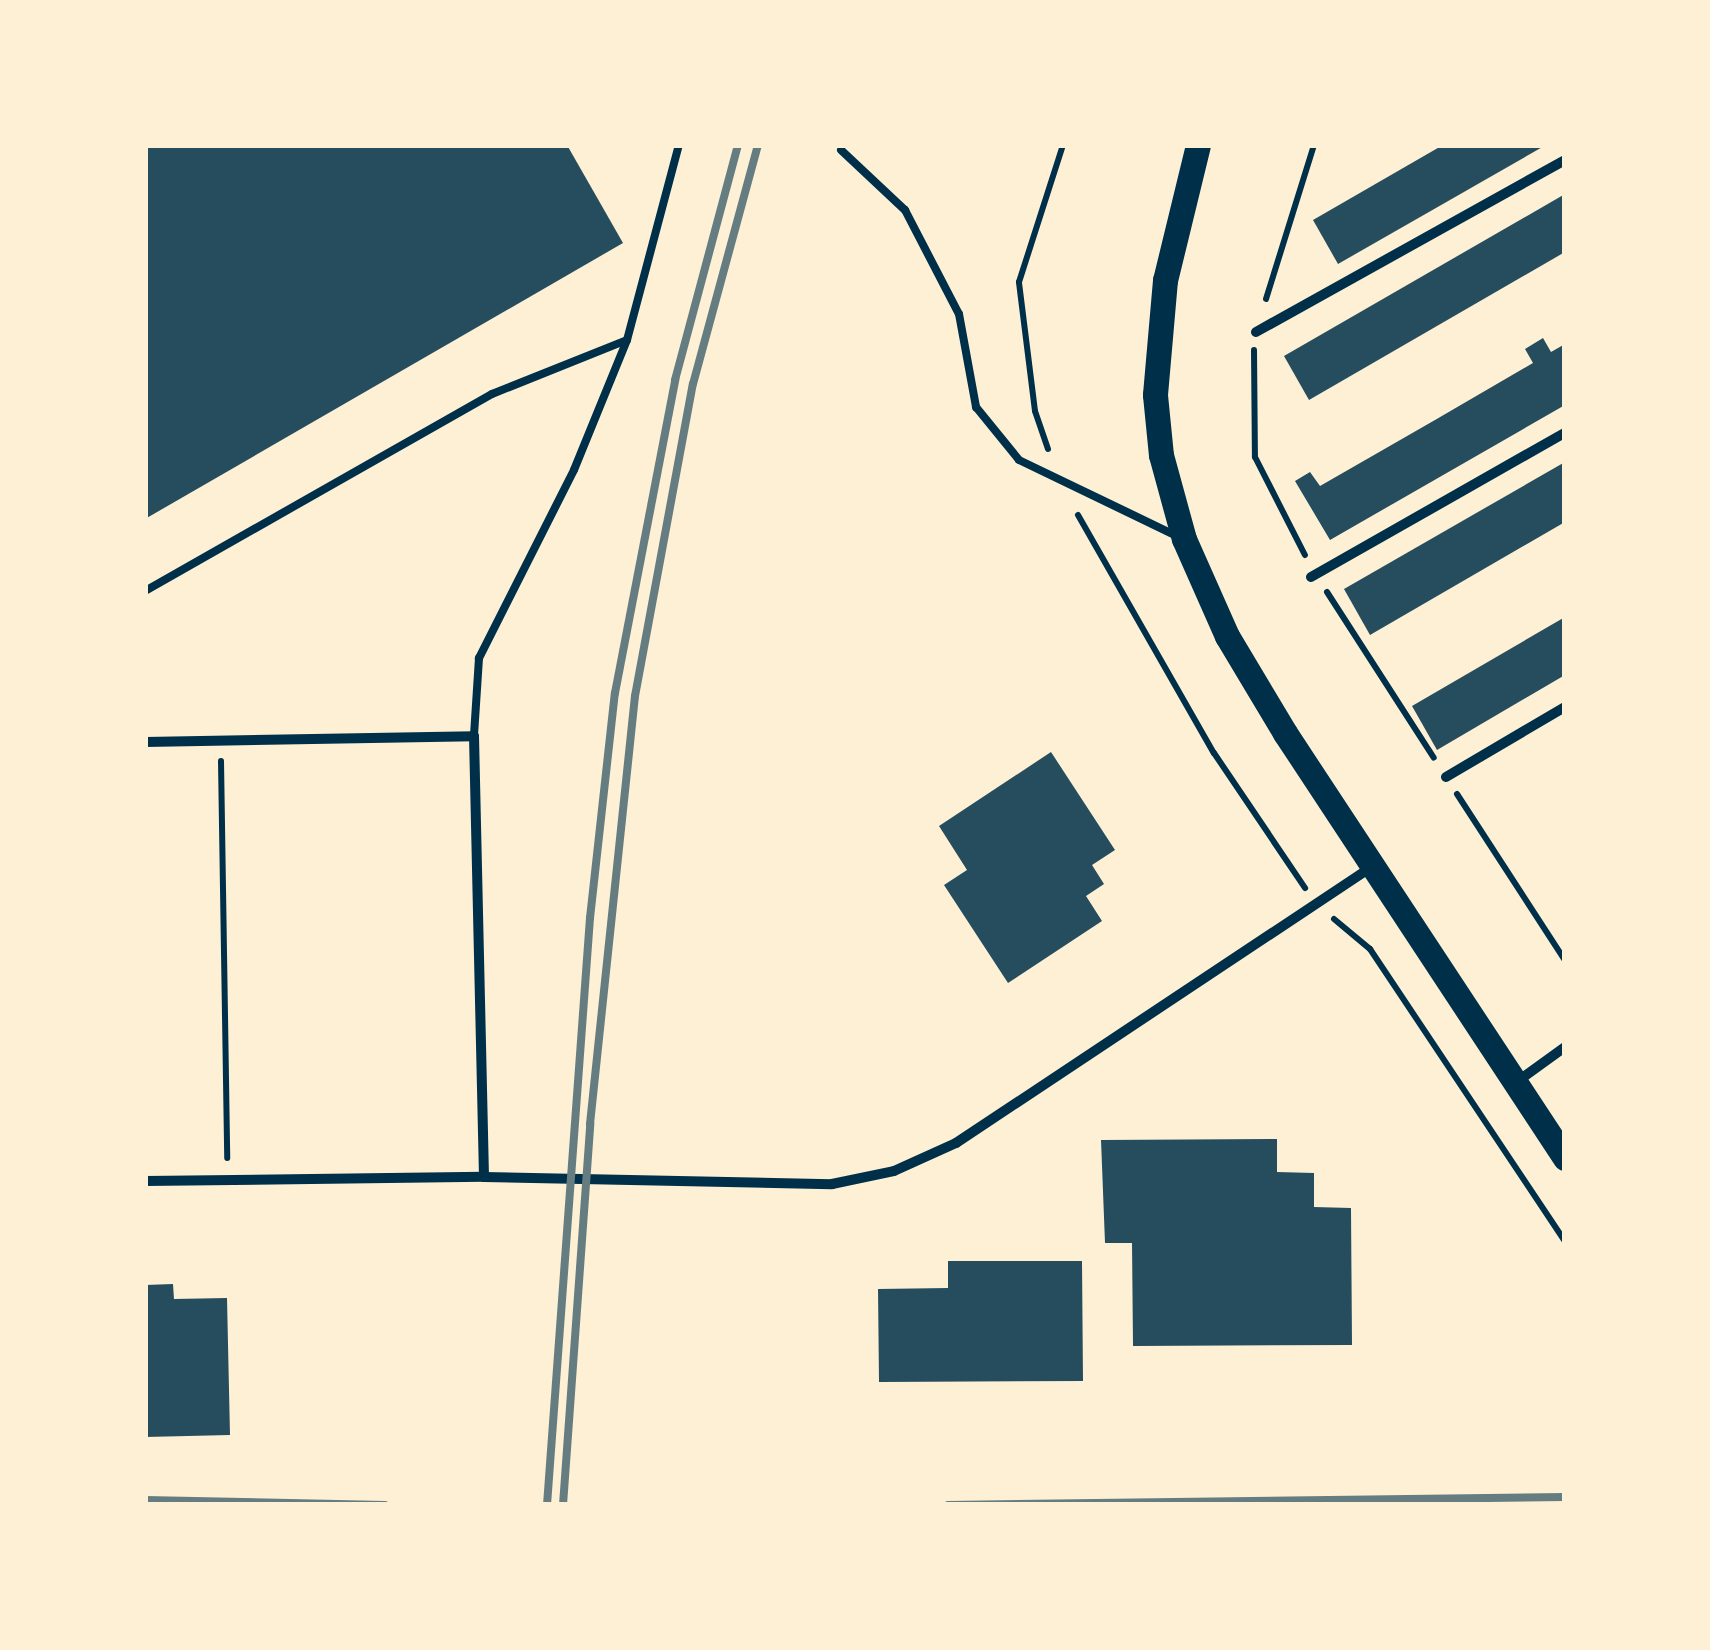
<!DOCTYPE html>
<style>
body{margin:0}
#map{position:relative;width:1710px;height:1650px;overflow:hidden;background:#fdf0d5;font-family:Quicksand,sans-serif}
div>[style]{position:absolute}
.building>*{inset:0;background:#264d5e}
.path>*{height:6px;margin:-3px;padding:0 3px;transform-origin:3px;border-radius:3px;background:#003049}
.service>*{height:8px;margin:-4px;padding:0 4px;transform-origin:4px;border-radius:4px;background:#003049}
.minor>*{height:10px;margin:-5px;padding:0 5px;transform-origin:5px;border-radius:5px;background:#003049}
.primary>*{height:25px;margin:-12.5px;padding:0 12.5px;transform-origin:12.5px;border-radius:12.5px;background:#003049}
.rail>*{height:8px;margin:-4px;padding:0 4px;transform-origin:4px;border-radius:4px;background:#657d81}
span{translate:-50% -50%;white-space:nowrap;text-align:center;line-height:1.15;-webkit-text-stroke:9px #fdf0d5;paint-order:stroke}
.frame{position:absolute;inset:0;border:148px solid #fdf0d5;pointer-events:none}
</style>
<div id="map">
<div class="building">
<div style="clip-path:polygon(145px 145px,567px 145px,623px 243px,145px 519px)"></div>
<div style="clip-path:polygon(1443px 145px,1546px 145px,1338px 264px,1313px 220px)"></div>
<div style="clip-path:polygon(1565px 194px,1565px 252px,1309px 400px,1284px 356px)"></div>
<div style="clip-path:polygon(1543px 338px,1551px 352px,1565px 344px,1565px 405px,1330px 540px,1295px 481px,1310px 472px,1320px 486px,1435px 420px,1533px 363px,1525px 349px)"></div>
<div style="clip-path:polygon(1565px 462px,1565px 522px,1370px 635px,1344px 589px)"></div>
<div style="clip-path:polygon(1565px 617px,1565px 675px,1437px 750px,1412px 706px)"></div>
<div style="clip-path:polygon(1051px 752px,1115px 850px,1092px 865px,1104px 884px,1086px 896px,1102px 921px,1008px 983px,944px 885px,967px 870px,939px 826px)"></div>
<div style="clip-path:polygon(1277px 1139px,1277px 1172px,1314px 1173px,1314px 1207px,1351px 1208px,1352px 1345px,1133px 1346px,1132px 1243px,1105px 1243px,1101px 1140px)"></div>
<div style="clip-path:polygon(948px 1261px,1082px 1261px,1083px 1381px,879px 1382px,878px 1289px,948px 1288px)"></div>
<div style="clip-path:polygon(173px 1284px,174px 1299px,227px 1298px,230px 1435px,145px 1437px,145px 1285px)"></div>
</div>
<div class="path">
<div style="left:1266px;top:299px;width:161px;rotate:-72.7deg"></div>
<div style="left:1254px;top:350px;width:107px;rotate:89.5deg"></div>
<div style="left:1255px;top:457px;width:110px;rotate:63deg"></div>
<div style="left:1048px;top:449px;width:40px;rotate:-108.9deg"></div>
<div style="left:1035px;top:411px;width:130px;rotate:-97.1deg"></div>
<div style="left:1019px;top:282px;width:144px;rotate:-72.2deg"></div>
<div style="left:1078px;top:515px;width:274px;rotate:60.3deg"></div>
<div style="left:1214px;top:753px;width:163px;rotate:56deg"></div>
<div style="left:1327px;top:592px;width:197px;rotate:57.2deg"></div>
<div style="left:221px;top:761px;width:397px;rotate:89.1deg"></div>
<div style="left:1457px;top:794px;width:198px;rotate:57deg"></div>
<div style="left:1334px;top:919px;width:47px;rotate:39.8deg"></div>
<div style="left:1370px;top:949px;width:351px;rotate:56.3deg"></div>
</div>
<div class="service">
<div style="left:841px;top:150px;width:88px;rotate:43.2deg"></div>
<div style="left:905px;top:210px;width:117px;rotate:62.6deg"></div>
<div style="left:959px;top:314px;width:95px;rotate:79.6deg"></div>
<div style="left:976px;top:407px;width:68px;rotate:50.9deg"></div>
<div style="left:1019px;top:460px;width:173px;rotate:25.7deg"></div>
<div style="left:627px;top:340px;width:202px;rotate:-75.1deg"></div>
<div style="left:145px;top:591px;width:399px;rotate:-29.6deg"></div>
<div style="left:492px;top:394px;width:145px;rotate:-21.8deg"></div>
<div style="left:627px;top:340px;width:140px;rotate:112.2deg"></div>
<div style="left:574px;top:470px;width:211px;rotate:116.8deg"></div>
<div style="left:479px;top:658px;width:78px;rotate:93.7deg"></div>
</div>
<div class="minor">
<div style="left:1256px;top:332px;width:354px;rotate:-29.1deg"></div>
<div style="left:1311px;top:577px;width:292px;rotate:-29.6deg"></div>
<div style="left:145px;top:742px;width:329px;rotate:-1deg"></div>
<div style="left:474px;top:736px;width:441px;rotate:88.7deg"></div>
<div style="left:1446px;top:777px;width:138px;rotate:-30.5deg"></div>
<div style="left:1518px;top:1081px;width:58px;rotate:-35.9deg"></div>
<div style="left:145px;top:1181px;width:339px;rotate:-0.7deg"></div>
<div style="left:484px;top:1177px;width:348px;rotate:1.2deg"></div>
<div style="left:832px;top:1184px;width:63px;rotate:-11.8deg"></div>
<div style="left:894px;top:1171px;width:68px;rotate:-24.3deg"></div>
<div style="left:956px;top:1143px;width:499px;rotate:-33.6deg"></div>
</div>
<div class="primary">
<div style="left:1198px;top:145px;width:139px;rotate:103.7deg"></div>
<div style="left:1165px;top:280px;width:115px;rotate:95deg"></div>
<div style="left:1155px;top:395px;width:60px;rotate:84.3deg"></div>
<div style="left:1161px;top:455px;width:87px;rotate:74.7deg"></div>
<div style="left:1184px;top:539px;width:106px;rotate:66.1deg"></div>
<div style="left:1227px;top:636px;width:113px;rotate:59.1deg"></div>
<div style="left:1285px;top:733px;width:509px;rotate:56.62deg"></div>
</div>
<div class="rail">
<div style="left:145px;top:1500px;width:240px;rotate:1.2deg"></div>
<div style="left:547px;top:1505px;width:589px;rotate:-85.81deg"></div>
<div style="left:590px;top:918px;width:226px;rotate:-83.7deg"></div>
<div style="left:615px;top:693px;width:319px;rotate:-79.1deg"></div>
<div style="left:675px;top:380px;width:243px;rotate:-75deg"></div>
<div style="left:563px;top:1505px;width:382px;rotate:-85.9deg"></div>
<div style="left:590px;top:1124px;width:430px;rotate:-84deg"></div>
<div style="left:635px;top:696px;width:317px;rotate:-79.5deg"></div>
<div style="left:693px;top:384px;width:248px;rotate:-74.8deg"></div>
<div style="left:948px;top:1505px;width:617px;rotate:-0.74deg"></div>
</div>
<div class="frame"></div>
</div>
